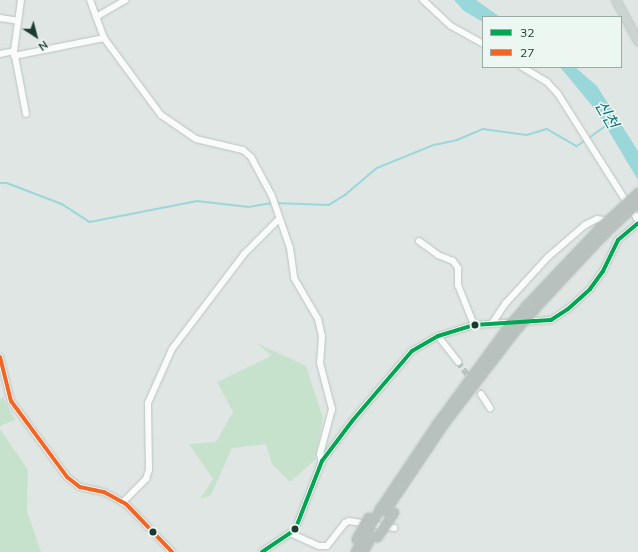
<!DOCTYPE html>
<meta charset="utf-8">
<style>
body{margin:0}
#map{position:relative;width:638px;height:552px;overflow:hidden;background:#e0e6e3;font-family:Mulish,"Noto Sans KR",sans-serif}
div>[style]{position:absolute}
.green>*{inset:0;background:#c7e2cc}
.water>*{inset:0;background:#9ad7db}
.stream>*{height:1.5px;margin:-0.75px;padding:0 0.75px;transform-origin:0.75px;border-radius:0.75px;background:#9ad7db}
.minor-tunnel>*{height:6px;margin-top:-3px;transform-origin:0;background:repeating-linear-gradient(90deg,#b9c4bf 0 6px,transparent 0 9px)}
.roads{filter:drop-shadow(0 0 1px #bac4c0) drop-shadow(0 0 1px #bac4c0)}
.minor>*{height:6px;margin:-3px;padding:0 3px;transform-origin:3px;border-radius:3px;background:#fafbfb}
.major>*{height:8px;margin:-4px;padding:0 4px;transform-origin:4px;border-radius:4px;background:#cbd4d1}
.highway>*{height:9px;margin:-4.5px;padding:0 4.5px;transform-origin:4.5px;border-radius:4.5px;background:#b8c1be}
.bridges{filter:drop-shadow(0 0 1px #bac4c0) drop-shadow(0 0 1px #bac4c0)}
.highway-bridge>*{height:9px;margin:-4.5px;padding:0 4.5px;transform-origin:4.5px;border-radius:4.5px;background:#b8c1be}
.bus-1>*{height:4px;margin:-2px;padding:0 2px;transform-origin:2px;border-radius:2px;background:#00a651}
.bus-2>*{height:4px;margin:-2px;padding:0 2px;transform-origin:2px;border-radius:2px;background:#f26522}
.dots>*{width:11px;height:11px;translate:-50% -50%;box-sizing:border-box;border:2px solid #ecf7f1;border-radius:50%}
span{translate:-50% -50%;white-space:nowrap;text-align:center;line-height:1.15;-webkit-text-stroke:3px #ecf7f1;paint-order:stroke}
.water-label{font-size:16px;color:#11737c;font-style:italic}
.legend{position:absolute;left:482px;top:16px;width:140px;height:52px;box-sizing:border-box;background:#ecf7f1;border:1px solid #99aca4;margin:0;padding:5px 7px;list-style:none;font-size:12px;color:#1c3b30}
.legend li{display:flex;align-items:center;gap:8px;height:20px}
.legend b{width:20px;border:1px solid #99aca4}
.north{position:absolute;left:16px;top:16px;width:40px;height:40px;-webkit-text-stroke:3px #ecf7f1;paint-order:stroke;rotate:144deg;font-size:11px;font-weight:700;line-height:16px;text-align:center;color:#1c3b30}
.north::after{content:'';display:block;margin:auto;width:14px;height:18px;background:#1c3b30;clip-path:polygon(50% 0,100% 100%,50% 72%,0 100%)}
</style>
<div id="map">
<div class="green">
<div style="clip-path:polygon(257px 343px,306px 366px,323px 418px,315px 460px,290px 482px,272px 464px,266px 444px,232px 448px,211px 495px,200px 499px,213px 479px,189px 444px,216px 442px,233px 412px,217px 382px,271px 356px)"></div>
<div style="clip-path:polygon(3px 397px,15px 420px,0 426px,0 399px)"></div>
<div style="clip-path:polygon(0 429px,28px 470px,27px 511px,41px 552px,0 552px)"></div>
</div>
<div class="water">
<div style="clip-path:polygon(454px 0,476px 0,500px 17px,483px 17px,483px 22px,464px 11px)"></div>
<div style="clip-path:polygon(560px 67px,575px 67px,597px 86px,638px 151px,638px 180px,598px 113px)"></div>
</div>
<div class="stream">
<div style="left:589px;top:138px;width:22px;rotate:-36deg"></div>
<div style="left:0;top:183px;width:7px"></div>
<div style="left:7px;top:183px;width:59px;rotate:20.9deg"></div>
<div style="left:62px;top:204px;width:33px;rotate:33deg"></div>
<div style="left:90px;top:222px;width:109px;rotate:-11.1deg"></div>
<div style="left:197px;top:201px;width:52px;rotate:6.6deg"></div>
<div style="left:249px;top:207px;width:23px;rotate:-10deg"></div>
<div style="left:275px;top:203px;width:54px;rotate:2.1deg"></div>
<div style="left:329px;top:205px;width:19px;rotate:-32deg"></div>
<div style="left:345px;top:195px;width:42px;rotate:-40.2deg"></div>
<div style="left:377px;top:168px;width:61px;rotate:-22deg"></div>
<div style="left:434px;top:145px;width:24px;rotate:-12deg"></div>
<div style="left:457px;top:140px;width:28px;rotate:-23deg"></div>
<div style="left:483px;top:129px;width:44px;rotate:7.8deg"></div>
<div style="left:527px;top:135px;width:21px;rotate:-17deg"></div>
<div style="left:547px;top:129px;width:34px;rotate:30deg"></div>
<div style="left:577px;top:146px;width:11px;rotate:-34deg"></div>
</div>
<div class="minor-tunnel">
<div style="left:458px;top:362px;width:39px;rotate:54deg"></div>
</div>
<div class="roads">
<div class="minor">
<div style="left:21px;top:0;width:51px;rotate:97.8deg"></div>
<div style="left:14px;top:51px;width:64px;rotate:79.2deg"></div>
<div style="left:90px;top:0;width:40px;rotate:69.8deg"></div>
<div style="left:104px;top:38px;width:96px;rotate:53.5deg"></div>
<div style="left:161px;top:115px;width:42px;rotate:34.4deg"></div>
<div style="left:196px;top:139px;width:48px;rotate:13.2deg"></div>
<div style="left:243px;top:150px;width:11px;rotate:41deg"></div>
<div style="left:251px;top:157px;width:44px;rotate:61.7deg"></div>
<div style="left:272px;top:196px;width:55px;rotate:70.9deg"></div>
<div style="left:290px;top:248px;width:30px;rotate:82deg"></div>
<div style="left:294px;top:278px;width:48px;rotate:59.7deg"></div>
<div style="left:318px;top:319px;width:17px;rotate:77deg"></div>
<div style="left:322px;top:336px;width:27px;rotate:94deg"></div>
<div style="left:320px;top:363px;width:48px;rotate:75.4deg"></div>
<div style="left:332px;top:409px;width:47px;rotate:104.9deg"></div>
<div style="left:320px;top:454px;width:9px;rotate:77deg"></div>
<div style="left:423px;top:0;width:38px;rotate:43deg"></div>
<div style="left:451px;top:26px;width:37px;rotate:29deg"></div>
<div style="left:96px;top:17px;width:34px;rotate:-30deg"></div>
<div style="left:0;top:18px;width:18px;rotate:9deg"></div>
<div style="left:0;top:54px;width:14px;rotate:-12deg"></div>
<div style="left:14px;top:56px;width:92px;rotate:-11.3deg"></div>
<div style="left:522px;top:67px;width:29px;rotate:31deg"></div>
<div style="left:547px;top:82px;width:16px;rotate:47deg"></div>
<div style="left:558px;top:94px;width:149px;rotate:57.6deg"></div>
<div style="left:419px;top:241px;width:24px;rotate:36deg"></div>
<div style="left:438px;top:255px;width:16px;rotate:22deg"></div>
<div style="left:453px;top:261px;width:9px;rotate:54deg"></div>
<div style="left:458px;top:268px;width:17px;rotate:90deg"></div>
<div style="left:458px;top:285px;width:43px;rotate:68.2deg"></div>
<div style="left:493px;top:322px;width:22px;rotate:-56deg"></div>
<div style="left:505px;top:304px;width:64px;rotate:-47.5deg"></div>
<div style="left:548px;top:257px;width:49px;rotate:-40.9deg"></div>
<div style="left:585px;top:225px;width:13px;rotate:-27deg"></div>
<div style="left:597px;top:219px;width:7px;rotate:8deg"></div>
<div style="left:438px;top:336px;width:33px;rotate:52deg"></div>
<div style="left:0;top:357px;width:45px;rotate:76deg"></div>
<div style="left:11px;top:401px;width:94px;rotate:53.6deg"></div>
<div style="left:67px;top:477px;width:16px;rotate:38deg"></div>
<div style="left:80px;top:487px;width:25px;rotate:12deg"></div>
<div style="left:104px;top:492px;width:26px;rotate:29deg"></div>
<div style="left:127px;top:505px;width:65px;rotate:46.2deg"></div>
<div style="left:481px;top:394px;width:17px;rotate:57deg"></div>
<div style="left:123px;top:502px;width:33px;rotate:-45deg"></div>
<div style="left:146px;top:479px;width:9px;rotate:-72deg"></div>
<div style="left:149px;top:470px;width:67px;rotate:-90.9deg"></div>
<div style="left:148px;top:403px;width:59px;rotate:-66deg"></div>
<div style="left:172px;top:349px;width:119px;rotate:-52.8deg"></div>
<div style="left:244px;top:254px;width:49px;rotate:-45deg"></div>
<div style="left:292px;top:534px;width:30px;rotate:24deg"></div>
<div style="left:319px;top:546px;width:8px"></div>
<div style="left:327px;top:546px;width:29px;rotate:-52deg"></div>
<div style="left:345px;top:523px;width:4px;rotate:-27deg"></div>
<div style="left:349px;top:521px;width:46px;rotate:8.8deg"></div>
<div style="left:262px;top:552px;width:40px;rotate:-34deg"></div>
<div style="left:295px;top:530px;width:74px;rotate:-68.6deg"></div>
<div style="left:322px;top:461px;width:51px;rotate:-52.9deg"></div>
<div style="left:353px;top:420px;width:91px;rotate:-49.5deg"></div>
<div style="left:412px;top:351px;width:30px;rotate:-30deg"></div>
<div style="left:438px;top:336px;width:38px;rotate:-17deg"></div>
<div style="left:474px;top:325px;width:77px;rotate:-3.7deg"></div>
<div style="left:551px;top:320px;width:20px;rotate:-33deg"></div>
<div style="left:568px;top:309px;width:30px;rotate:-42deg"></div>
<div style="left:590px;top:289px;width:22px;rotate:-54deg"></div>
<div style="left:603px;top:271px;width:34px;rotate:-64deg"></div>
<div style="left:618px;top:240px;width:26px;rotate:-40deg"></div>
</div>
<div class="major">
<div style="left:616px;top:0;width:47px;rotate:61.8deg"></div>
</div>
<div class="highway">
<div style="left:526px;top:305px;width:106px;rotate:-46.5deg"></div>
<div style="left:534px;top:309px;width:103px;rotate:-47deg"></div>
<div style="left:380px;top:508px;width:102px;rotate:-56.2deg"></div>
<div style="left:437px;top:423px;width:120px;rotate:-53.8deg"></div>
<div style="left:385px;top:511px;width:107px;rotate:-56deg"></div>
<div style="left:445px;top:422px;width:120px;rotate:-52.5deg"></div>
<div style="left:355px;top:552px;width:18px;rotate:-61deg"></div>
<div style="left:363px;top:552px;width:18px;rotate:-63deg"></div>
</div>
</div>
<div class="bridges">
<div class="highway-bridge">
<div style="left:599px;top:228px;width:53px;rotate:-42.7deg"></div>
<div style="left:604px;top:234px;width:47px;rotate:-43.3deg"></div>
<div style="left:508px;top:326px;width:28px;rotate:-49deg"></div>
<div style="left:518px;top:327px;width:24px;rotate:-48deg"></div>
<div style="left:364px;top:536px;width:32px;rotate:-60deg"></div>
<div style="left:377px;top:537px;width:30px;rotate:-56deg"></div>
<div style="left:356px;top:539px;width:25px;rotate:-61deg"></div>
</div>
</div>
<div class="bus-1">
<div style="left:262px;top:552px;width:40px;rotate:-34deg"></div>
<div style="left:295px;top:530px;width:74px;rotate:-68.6deg"></div>
<div style="left:322px;top:461px;width:51px;rotate:-52.9deg"></div>
<div style="left:353px;top:420px;width:91px;rotate:-49.5deg"></div>
<div style="left:412px;top:351px;width:30px;rotate:-30deg"></div>
<div style="left:438px;top:336px;width:38px;rotate:-17deg"></div>
<div style="left:474px;top:325px;width:77px;rotate:-3.7deg"></div>
<div style="left:551px;top:320px;width:20px;rotate:-33deg"></div>
<div style="left:568px;top:309px;width:30px;rotate:-42deg"></div>
<div style="left:590px;top:289px;width:22px;rotate:-54deg"></div>
<div style="left:603px;top:271px;width:34px;rotate:-64deg"></div>
<div style="left:618px;top:240px;width:26px;rotate:-40deg"></div>
</div>
<div class="bus-2">
<div style="left:0;top:357px;width:45px;rotate:76deg"></div>
<div style="left:11px;top:401px;width:94px;rotate:53.6deg"></div>
<div style="left:67px;top:477px;width:16px;rotate:38deg"></div>
<div style="left:80px;top:487px;width:25px;rotate:12deg"></div>
<div style="left:104px;top:492px;width:26px;rotate:29deg"></div>
<div style="left:127px;top:505px;width:65px;rotate:46.2deg"></div>
</div>
<div class="dots">
<div style="left:475px;top:325px;background:#1c3b30"></div>
<div style="left:295px;top:529px;background:#1c3b30"></div>
<div style="left:153px;top:532px;background:#1c3b30"></div>
</div>
<div class="water-label">
<span style="left:607px;top:114px;rotate:60deg">신천</span>
</div>
<ul class="legend">
<li><b style="height:5px;background:#00a651"></b>32</li>
<li><b style="height:5px;background:#f26522"></b>27</li>
</ul>
<div class="north">N</div>
</div>
